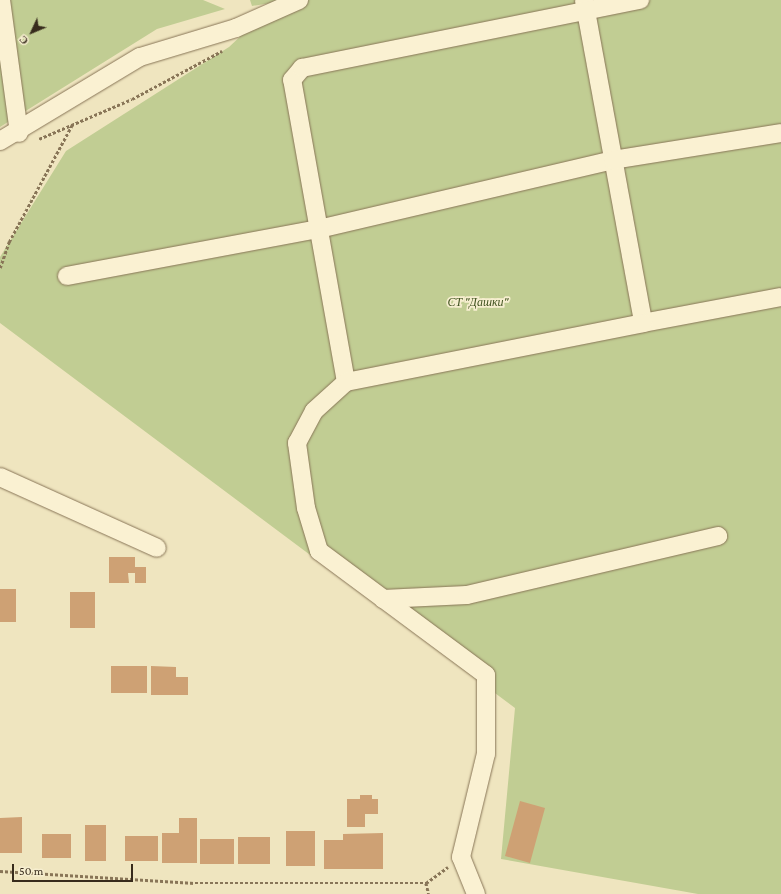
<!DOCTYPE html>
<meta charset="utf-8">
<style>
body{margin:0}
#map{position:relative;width:781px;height:894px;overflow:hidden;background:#efe5bf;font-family:"Crimson Pro",serif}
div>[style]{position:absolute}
.green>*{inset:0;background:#c1cd93}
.building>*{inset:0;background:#cea174}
.path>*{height:2.5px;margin-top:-1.25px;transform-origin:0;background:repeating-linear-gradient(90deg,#887557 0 3px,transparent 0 5px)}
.roads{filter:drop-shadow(0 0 1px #887557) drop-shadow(0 0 1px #887557)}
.minor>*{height:18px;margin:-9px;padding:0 9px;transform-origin:9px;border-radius:9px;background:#faf1d2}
span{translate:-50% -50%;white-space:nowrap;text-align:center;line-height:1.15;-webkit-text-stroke:3.5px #f6eecf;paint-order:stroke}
.park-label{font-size:12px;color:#435422;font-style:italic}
.north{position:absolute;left:12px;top:12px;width:40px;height:40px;-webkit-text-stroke:3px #f6eecf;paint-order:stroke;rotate:226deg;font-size:11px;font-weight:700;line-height:16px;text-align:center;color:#372b1c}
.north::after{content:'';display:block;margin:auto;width:14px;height:18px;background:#372b1c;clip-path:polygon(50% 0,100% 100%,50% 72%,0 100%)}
.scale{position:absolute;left:12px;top:864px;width:121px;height:18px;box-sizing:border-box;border:2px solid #372b1c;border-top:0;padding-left:5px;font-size:12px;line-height:14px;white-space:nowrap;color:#372b1c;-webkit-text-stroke:3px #f6eecf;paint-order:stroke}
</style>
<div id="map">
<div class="green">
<div style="clip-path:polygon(0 0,203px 0,225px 9px,157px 29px,0 127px)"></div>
<div style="clip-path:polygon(250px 0,781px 0,781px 894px,698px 894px,501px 859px,515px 708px,0 323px,0 257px,66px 151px,229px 47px,277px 2px,252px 6px)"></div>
</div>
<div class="building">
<div style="clip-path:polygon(109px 557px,135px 557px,135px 567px,146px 567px,146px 583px,135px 583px,135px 573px,128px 573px,129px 583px,109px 583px)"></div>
<div style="clip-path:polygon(0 589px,16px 589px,16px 622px,0 622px)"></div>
<div style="clip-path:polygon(70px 592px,95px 592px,95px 628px,70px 628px)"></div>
<div style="clip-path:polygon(111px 666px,147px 666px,147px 693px,111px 693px)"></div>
<div style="clip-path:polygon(151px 666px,176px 667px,176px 677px,188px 677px,188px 695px,151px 695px)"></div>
<div style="clip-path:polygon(360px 795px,372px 795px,372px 799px,378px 799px,378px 814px,365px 814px,365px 827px,347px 827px,347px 799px,360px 799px)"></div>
<div style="clip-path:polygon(520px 801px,545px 808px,530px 863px,505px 856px)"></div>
<div style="clip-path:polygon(22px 817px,22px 853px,0 853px,0 818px)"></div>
<div style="clip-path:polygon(179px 818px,197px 818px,197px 863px,162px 863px,162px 833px,179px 833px)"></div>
<div style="clip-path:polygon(85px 825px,106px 825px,106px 861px,85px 861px)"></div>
<div style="clip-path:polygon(286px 831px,315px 831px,315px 866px,286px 866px)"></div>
<div style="clip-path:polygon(383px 833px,383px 869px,324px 869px,324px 840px,343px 840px,343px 834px)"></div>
<div style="clip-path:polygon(42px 834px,71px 834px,71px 858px,42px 858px)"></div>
<div style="clip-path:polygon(125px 836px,158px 836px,158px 861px,125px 861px)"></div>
<div style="clip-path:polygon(238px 837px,270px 837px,270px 864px,238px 864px)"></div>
<div style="clip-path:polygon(200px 839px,234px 839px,234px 864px,200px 864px)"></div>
</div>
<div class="path">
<div style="left:39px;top:139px;width:101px;rotate:-23.3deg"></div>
<div style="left:132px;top:99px;width:102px;rotate:-28.1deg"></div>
<div style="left:0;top:268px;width:28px;rotate:-71deg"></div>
<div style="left:9px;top:242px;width:133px;rotate:-61.7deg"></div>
<div style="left:0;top:871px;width:195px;rotate:3.5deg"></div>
<div style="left:195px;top:883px;width:231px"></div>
<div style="left:426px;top:883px;width:27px;rotate:-36deg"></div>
<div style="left:426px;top:883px;width:11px;rotate:75deg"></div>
</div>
<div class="roads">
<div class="minor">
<div style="left:1px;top:0;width:134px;rotate:82.3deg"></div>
<div style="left:584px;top:0;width:328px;rotate:79.6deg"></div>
<div style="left:643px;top:323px;width:140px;rotate:-10.7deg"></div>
<div style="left:0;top:141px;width:163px;rotate:-31deg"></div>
<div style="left:140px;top:57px;width:100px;rotate:-16.8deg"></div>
<div style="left:236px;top:28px;width:69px;rotate:-24deg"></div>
<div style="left:67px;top:276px;width:256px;rotate:-10.6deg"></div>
<div style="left:319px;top:229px;width:302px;rotate:-13.2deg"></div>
<div style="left:613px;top:160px;width:170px;rotate:-9.1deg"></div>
<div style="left:346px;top:382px;width:307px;rotate:-100.1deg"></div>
<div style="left:292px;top:80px;width:16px;rotate:-50deg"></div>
<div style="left:302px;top:68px;width:345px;rotate:-11.4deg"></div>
<div style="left:0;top:477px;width:172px;rotate:24.3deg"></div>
<div style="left:383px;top:599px;width:84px;rotate:-2.7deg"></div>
<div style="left:467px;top:595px;width:258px;rotate:-13.2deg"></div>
<div style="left:476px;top:894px;width:40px;rotate:-112deg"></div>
<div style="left:461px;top:857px;width:106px;rotate:-76.4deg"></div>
<div style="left:486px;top:754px;width:79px;rotate:-90deg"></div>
<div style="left:486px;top:675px;width:208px;rotate:-143.4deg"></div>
<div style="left:319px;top:551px;width:45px;rotate:-106.8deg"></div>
<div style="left:306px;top:508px;width:66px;rotate:-97.9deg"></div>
<div style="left:297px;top:443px;width:36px;rotate:-62deg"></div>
<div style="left:314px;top:411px;width:43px;rotate:-42.2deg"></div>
<div style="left:346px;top:382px;width:303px;rotate:-11.2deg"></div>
</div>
</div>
<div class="park-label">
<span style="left:478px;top:303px">СТ "Дашки"</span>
</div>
<div class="north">С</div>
<div class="scale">50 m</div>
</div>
